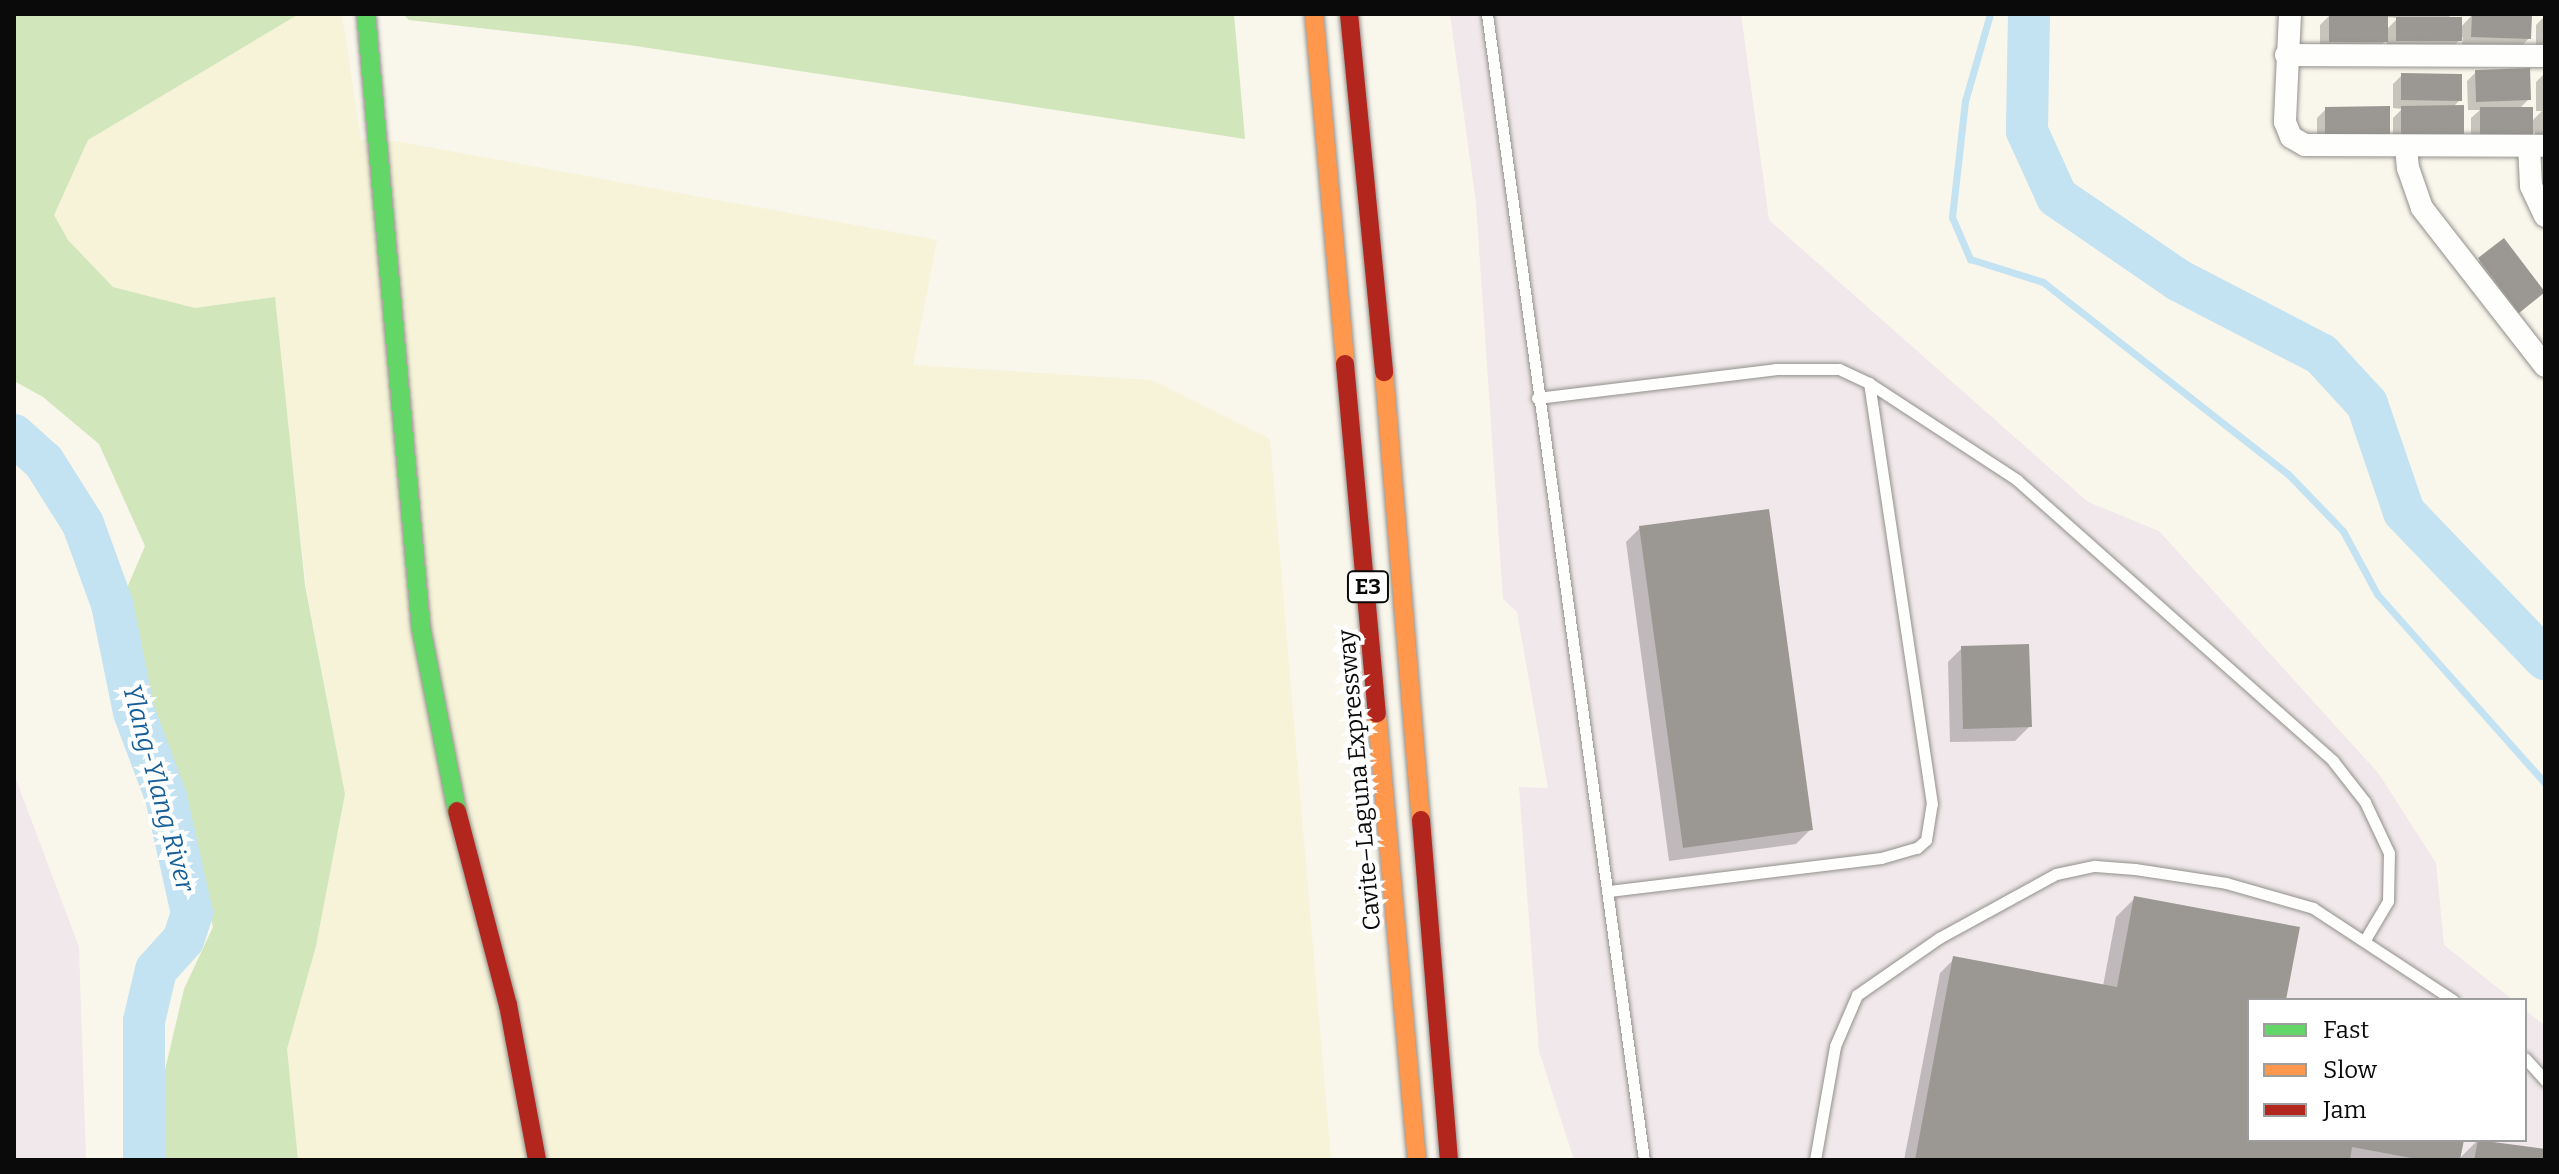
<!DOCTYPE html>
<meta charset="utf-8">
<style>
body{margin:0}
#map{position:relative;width:2559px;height:1174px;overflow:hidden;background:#f9f6ec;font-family:Bitter,serif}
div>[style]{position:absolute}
.industrial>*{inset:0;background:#f0e8ea}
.farmland>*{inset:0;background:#f6f3d8}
.forest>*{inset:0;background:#d1e6ba}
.shadow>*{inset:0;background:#0003}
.stream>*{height:7px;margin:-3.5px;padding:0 3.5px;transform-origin:3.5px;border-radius:3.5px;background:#c3e2f2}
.river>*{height:42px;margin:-21px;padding:0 21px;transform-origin:21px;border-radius:21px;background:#c3e2f2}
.building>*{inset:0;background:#9b9893}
.roads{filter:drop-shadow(0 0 2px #92908c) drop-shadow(0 0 2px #92908c)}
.lane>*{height:11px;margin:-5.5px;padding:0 5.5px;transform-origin:5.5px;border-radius:5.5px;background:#fefefc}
.street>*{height:22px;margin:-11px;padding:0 11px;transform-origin:11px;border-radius:11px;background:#fefefc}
.fast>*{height:18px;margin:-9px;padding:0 9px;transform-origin:9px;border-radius:9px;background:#63d668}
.slow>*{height:18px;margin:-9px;padding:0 9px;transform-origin:9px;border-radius:9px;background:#ff974d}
.jam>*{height:18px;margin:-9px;padding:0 9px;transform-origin:9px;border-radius:9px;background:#b3261e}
span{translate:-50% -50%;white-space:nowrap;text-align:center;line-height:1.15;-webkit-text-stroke:8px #fff;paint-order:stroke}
.shield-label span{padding:2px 6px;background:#fff;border:2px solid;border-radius:6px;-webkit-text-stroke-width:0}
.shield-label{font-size:22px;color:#0a0a0a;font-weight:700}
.street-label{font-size:24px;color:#0a0a0a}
.water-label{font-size:26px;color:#165f98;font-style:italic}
.frame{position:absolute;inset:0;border:16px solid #0a0a0a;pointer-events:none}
.legend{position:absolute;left:2247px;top:998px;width:280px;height:144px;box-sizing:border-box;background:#fff;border:2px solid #9d9d9d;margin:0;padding:10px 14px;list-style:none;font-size:24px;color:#0a0a0a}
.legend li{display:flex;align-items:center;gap:16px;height:40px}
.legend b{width:40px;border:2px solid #9d9d9d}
</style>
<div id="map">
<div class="industrial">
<div style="clip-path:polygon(1450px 14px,1741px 14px,1769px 220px,2088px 502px,2159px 531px,2379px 774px,2436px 863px,2444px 945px,2513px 1000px,2249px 1000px,2249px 1140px,2525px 1140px,2525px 1010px,2545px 1026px,2545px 1160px,1574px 1160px,1539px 1051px,1519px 787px,1548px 788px,1517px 612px,1503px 599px,1476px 203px)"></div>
<div style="clip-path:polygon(14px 774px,79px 947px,86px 1160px,14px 1160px)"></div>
</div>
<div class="farmland">
<div style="clip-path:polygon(299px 14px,342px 14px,361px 139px,395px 141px,937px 240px,913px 365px,1152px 380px,1270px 439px,1331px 1160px,298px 1160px,286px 1049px,316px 946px,345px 794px,306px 585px,274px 297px,195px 308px,113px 287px,68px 240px,53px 215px,88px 140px)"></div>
</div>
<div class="forest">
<div style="clip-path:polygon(14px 14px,299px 14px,88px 140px,54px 215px,68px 240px,113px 287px,195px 308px,275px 297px,305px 585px,345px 794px,316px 946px,287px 1049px,298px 1160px,157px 1160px,150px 1134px,184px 989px,213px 927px,180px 790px,131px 631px,127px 588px,145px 546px,99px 444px,43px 397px,14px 381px)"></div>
<div style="clip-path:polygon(403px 14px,1234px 14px,1245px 139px,629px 45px,409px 20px)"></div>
</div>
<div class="shadow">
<div style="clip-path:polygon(evenodd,2319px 14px,2452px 14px,2447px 19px,2460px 28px,2472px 15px,2464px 14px,2523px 14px,2529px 38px,2520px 48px,2462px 45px,2463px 37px,2450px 49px,2387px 49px,2387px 39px,2377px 50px,2320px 50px,2320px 25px,2330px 15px,2319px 14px,2386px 17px,2398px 18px,2386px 30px,2386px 17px)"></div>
<div style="clip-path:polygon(2545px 16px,2545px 48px,2536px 48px,2536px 25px)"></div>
<div style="clip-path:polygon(2476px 72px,2529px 99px,2519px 109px,2531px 122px,2542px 111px,2536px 111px,2536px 82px,2545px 73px,2545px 142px,2535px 142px,2535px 131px,2522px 144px,2471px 144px,2471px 118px,2480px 110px,2468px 110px,2467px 81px)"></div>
<div style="clip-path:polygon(2402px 75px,2460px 100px,2452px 108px,2462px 133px,2453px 142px,2393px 143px,2393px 118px,2402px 109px,2393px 108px,2393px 84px)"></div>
<div style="clip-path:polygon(2326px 109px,2388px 133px,2379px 142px,2317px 142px,2317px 118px)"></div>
<div style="clip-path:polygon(2504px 241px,2543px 293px,2509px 321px,2470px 268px)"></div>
<div style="clip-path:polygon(1640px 528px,1811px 829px,1796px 844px,1669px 861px,1626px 542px)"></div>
<div style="clip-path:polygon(1962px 648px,2030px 726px,2015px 741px,1950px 742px,1948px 662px)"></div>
<div style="clip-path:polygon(2135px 898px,2284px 1000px,2249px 1000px,2249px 1140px,2462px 1140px,2458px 1160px,1904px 1160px,1940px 973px,1954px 959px,2103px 986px,2116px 917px)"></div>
<div style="clip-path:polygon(2478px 1140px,2545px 1151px,2545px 1160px,2458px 1160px)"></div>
</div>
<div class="stream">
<div style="left:1990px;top:14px;width:91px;rotate:106deg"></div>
<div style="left:1965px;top:101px;width:117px;rotate:96.4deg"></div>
<div style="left:1952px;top:217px;width:46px;rotate:66.8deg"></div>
<div style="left:1970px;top:259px;width:77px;rotate:17.5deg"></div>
<div style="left:2043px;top:282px;width:311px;rotate:38.1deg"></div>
<div style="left:2288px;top:474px;width:79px;rotate:46deg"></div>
<div style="left:2343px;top:531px;width:72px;rotate:61.6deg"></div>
<div style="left:2377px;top:594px;width:253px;rotate:48.4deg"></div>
</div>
<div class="river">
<div style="left:2029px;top:14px;width:117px;rotate:91deg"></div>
<div style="left:2027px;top:131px;width:72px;rotate:65.6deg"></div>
<div style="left:2057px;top:197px;width:147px;rotate:34.4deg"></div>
<div style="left:2178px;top:280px;width:161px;rotate:27.4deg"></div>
<div style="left:2321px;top:354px;width:68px;rotate:47.4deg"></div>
<div style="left:2367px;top:404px;width:114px;rotate:71.1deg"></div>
<div style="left:2404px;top:512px;width:204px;rotate:46.2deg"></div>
<div style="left:14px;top:435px;width:40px;rotate:42deg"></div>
<div style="left:44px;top:462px;width:73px;rotate:57.8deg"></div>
<div style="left:83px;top:524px;width:85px;rotate:70.1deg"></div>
<div style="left:112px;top:604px;width:110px;rotate:78.5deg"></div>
<div style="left:134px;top:712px;width:91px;rotate:69.4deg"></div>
<div style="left:166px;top:797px;width:119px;rotate:77.4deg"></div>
<div style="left:192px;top:913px;width:28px;rotate:108deg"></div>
<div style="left:183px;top:940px;width:40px;rotate:132deg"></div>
<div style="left:156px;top:970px;width:52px;rotate:103.2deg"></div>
<div style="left:144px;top:1021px;width:139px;rotate:90deg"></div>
</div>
<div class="building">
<div style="clip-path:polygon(2329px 14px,2388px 14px,2388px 42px,2329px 42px)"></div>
<div style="clip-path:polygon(2472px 14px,2532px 15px,2531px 39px,2471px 37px)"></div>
<div style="clip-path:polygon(2396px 17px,2462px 17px,2462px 41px,2396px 41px)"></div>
<div style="clip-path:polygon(2530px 68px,2531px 100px,2476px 102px,2475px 70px)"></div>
<div style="clip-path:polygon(2401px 73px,2462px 74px,2462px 101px,2401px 100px)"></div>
<div style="clip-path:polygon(2464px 105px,2464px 134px,2401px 135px,2401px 106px)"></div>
<div style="clip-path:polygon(2390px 106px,2390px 134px,2325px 134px,2325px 107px)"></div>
<div style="clip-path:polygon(2480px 107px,2533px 107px,2533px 135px,2480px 135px)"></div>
<div style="clip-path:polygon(2504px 238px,2545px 292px,2519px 313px,2478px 258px)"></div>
<div style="clip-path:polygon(1769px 509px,1813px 830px,1683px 848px,1639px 526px)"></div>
<div style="clip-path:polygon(2029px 644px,2032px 727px,1963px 729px,1961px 646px)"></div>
<div style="clip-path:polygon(2134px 896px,2300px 927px,2286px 1000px,2249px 1000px,2249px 1140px,2464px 1140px,2460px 1160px,2422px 1160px,2352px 1147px,2350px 1160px,1915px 1160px,1953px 956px,2117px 987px)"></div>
<div style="clip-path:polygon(2478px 1140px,2545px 1149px,2545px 1160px,2474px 1160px)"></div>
</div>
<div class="roads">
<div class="lane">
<div style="left:1487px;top:14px;width:1157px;rotate:82.2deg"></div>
<div style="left:1537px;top:398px;width:240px;rotate:-6.9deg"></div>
<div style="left:1775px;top:369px;width:64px"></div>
<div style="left:1839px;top:369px;width:33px;rotate:25deg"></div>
<div style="left:1869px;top:383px;width:177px;rotate:33.2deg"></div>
<div style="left:2017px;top:480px;width:423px;rotate:41.6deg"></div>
<div style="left:2333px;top:761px;width:52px;rotate:52deg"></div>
<div style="left:2365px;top:802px;width:56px;rotate:64.8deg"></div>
<div style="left:2389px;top:853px;width:48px;rotate:91.2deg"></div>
<div style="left:2388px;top:901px;width:43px;rotate:120.7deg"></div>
<div style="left:1609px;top:891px;width:274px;rotate:-6.9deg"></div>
<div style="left:1881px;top:858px;width:37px;rotate:-16deg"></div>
<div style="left:1917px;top:848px;width:12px;rotate:-42deg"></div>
<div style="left:1926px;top:840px;width:36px;rotate:-81deg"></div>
<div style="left:1932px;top:804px;width:426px;rotate:-98.5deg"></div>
<div style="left:2525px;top:1058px;width:30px;rotate:48deg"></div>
<div style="left:1815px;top:1160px;width:116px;rotate:-80deg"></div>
<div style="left:1835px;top:1046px;width:56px;rotate:-66.7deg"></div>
<div style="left:1857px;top:995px;width:100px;rotate:-34.8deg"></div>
<div style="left:1939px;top:938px;width:133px;rotate:-28.7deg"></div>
<div style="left:2056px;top:874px;width:40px;rotate:-12deg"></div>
<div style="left:2095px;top:866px;width:40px;rotate:4.3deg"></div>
<div style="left:2135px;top:869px;width:92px;rotate:8.7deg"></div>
<div style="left:2226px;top:883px;width:91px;rotate:16deg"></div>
<div style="left:2313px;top:908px;width:168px;rotate:33.3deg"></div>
</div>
<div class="street">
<div style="left:2290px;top:14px;width:108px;rotate:92.7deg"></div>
<div style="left:2285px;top:122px;width:16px;rotate:68deg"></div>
<div style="left:2291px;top:137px;width:16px;rotate:30deg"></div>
<div style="left:2305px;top:145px;width:240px;rotate:0.2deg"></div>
<div style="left:2286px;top:55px;width:259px;rotate:0.2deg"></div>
<div style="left:2406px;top:146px;width:22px;rotate:85deg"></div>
<div style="left:2408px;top:168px;width:42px;rotate:70.7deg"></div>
<div style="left:2422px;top:208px;width:200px;rotate:52.1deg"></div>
<div style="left:2529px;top:146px;width:40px;rotate:87.1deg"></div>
<div style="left:2531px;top:186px;width:33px;rotate:65deg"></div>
</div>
<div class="fast">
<div style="left:366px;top:14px;width:616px;rotate:84.88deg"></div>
<div style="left:421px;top:628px;width:187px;rotate:78.9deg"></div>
</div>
<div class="slow">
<div style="left:1314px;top:14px;width:351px;rotate:84.9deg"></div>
<div style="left:1384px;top:372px;width:450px;rotate:85.3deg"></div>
<div style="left:1377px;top:714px;width:448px;rotate:84.9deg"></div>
</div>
<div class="jam">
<div style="left:1349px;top:14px;width:360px;rotate:84.4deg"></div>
<div style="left:1345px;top:364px;width:351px;rotate:84.8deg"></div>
<div style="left:457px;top:811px;width:201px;rotate:75.3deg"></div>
<div style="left:508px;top:1005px;width:158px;rotate:79.4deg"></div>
<div style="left:1421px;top:820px;width:341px;rotate:85.3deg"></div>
</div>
</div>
<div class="shield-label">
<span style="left:1368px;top:587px">E3</span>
</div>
<div class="street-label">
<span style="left:1360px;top:780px;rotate:-95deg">Cavite–Laguna Expressway</span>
</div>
<div class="water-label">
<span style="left:158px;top:788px;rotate:75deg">Ylang-Ylang River</span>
</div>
<div class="frame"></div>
<ul class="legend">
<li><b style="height:10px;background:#63d668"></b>Fast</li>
<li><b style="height:10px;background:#ff974d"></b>Slow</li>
<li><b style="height:10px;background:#b3261e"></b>Jam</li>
</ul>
</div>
